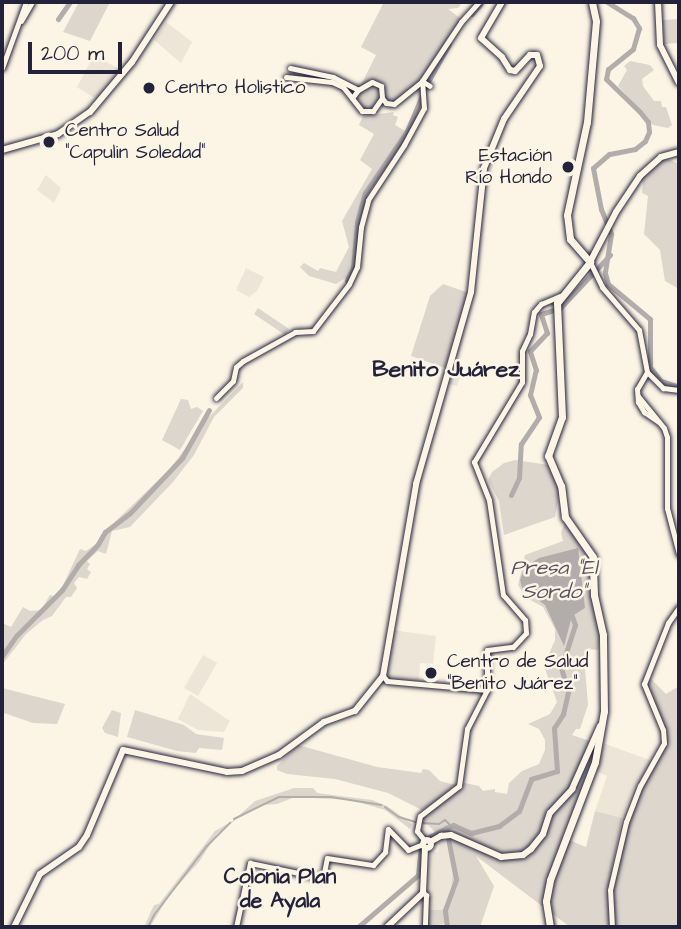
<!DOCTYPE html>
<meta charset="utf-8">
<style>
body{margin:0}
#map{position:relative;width:681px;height:929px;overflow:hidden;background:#fcf5e5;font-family:"Architects Daughter",sans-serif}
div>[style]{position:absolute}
.built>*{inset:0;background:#ece5d8}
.green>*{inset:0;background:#dcd6cc}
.water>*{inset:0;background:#b2adab}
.stream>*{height:2px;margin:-1px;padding:0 1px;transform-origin:1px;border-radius:1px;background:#b2adab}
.river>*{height:5px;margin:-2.5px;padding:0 2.5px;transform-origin:2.5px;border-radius:2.5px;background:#b2adab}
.roads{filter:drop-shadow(0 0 2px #22223b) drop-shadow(0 0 2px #22223b)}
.tertiary>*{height:5px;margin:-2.5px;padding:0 2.5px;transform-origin:2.5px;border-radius:2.5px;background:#fcf5e5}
.secondary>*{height:6px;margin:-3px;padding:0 3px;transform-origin:3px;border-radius:3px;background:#fcf5e5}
.secondary>.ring{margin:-3px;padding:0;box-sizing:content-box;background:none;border:6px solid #fcf5e5;border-radius:50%}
.primary>*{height:7px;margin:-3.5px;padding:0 3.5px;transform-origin:3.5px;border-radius:3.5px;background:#fcf5e5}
.dots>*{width:19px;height:19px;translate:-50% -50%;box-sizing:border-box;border:4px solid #fcf5e5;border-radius:50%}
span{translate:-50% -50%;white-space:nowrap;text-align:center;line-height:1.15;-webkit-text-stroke:5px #fcf5e5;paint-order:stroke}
.poi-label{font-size:19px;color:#22223b}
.left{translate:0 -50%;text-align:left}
.right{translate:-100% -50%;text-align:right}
.water-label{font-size:21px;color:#545362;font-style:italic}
.neighbourhood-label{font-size:21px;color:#22223b;font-weight:700}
.quarter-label{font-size:23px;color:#22223b;font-weight:700}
.frame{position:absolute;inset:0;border:4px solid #22223b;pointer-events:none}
.scale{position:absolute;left:28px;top:42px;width:94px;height:32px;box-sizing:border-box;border:4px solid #22223b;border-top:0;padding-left:9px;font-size:21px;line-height:24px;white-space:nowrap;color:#22223b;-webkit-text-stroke:5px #fcf5e5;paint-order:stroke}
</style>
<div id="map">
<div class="built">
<div style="clip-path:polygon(166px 22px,192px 42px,181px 63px,154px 40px)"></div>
<div style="clip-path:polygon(94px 55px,121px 70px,99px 101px,77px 87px)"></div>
<div style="clip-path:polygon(46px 175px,61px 188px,54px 203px,37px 190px)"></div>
<div style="clip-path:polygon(246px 268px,264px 277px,257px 291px,249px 297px,236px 290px)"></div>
<div style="clip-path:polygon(452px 361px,464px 366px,457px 386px,445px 383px)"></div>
<div style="clip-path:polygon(392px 630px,436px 636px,433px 664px,420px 663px,419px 682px,387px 680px)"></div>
<div style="clip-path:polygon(203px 655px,217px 663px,198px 696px,184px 688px)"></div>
<div style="clip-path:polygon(190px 694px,230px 721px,224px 732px,198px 730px,178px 719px)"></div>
<div style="clip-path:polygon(603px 743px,652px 761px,633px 790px,622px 818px,595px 811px,607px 776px,594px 770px)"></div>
<div style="clip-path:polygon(445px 837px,453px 867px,451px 893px,445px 910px,427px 910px,430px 850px,438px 853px,440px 845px,432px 843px)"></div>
</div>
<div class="green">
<div style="clip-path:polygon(79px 2px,109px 4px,90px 41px,63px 32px)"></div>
<div style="clip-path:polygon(384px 2px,463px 2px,458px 8px,448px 9px,461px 19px,424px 74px,416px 85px,392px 103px,385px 97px,382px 83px,372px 80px,360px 87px,376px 55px,361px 47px)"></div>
<div style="clip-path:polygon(679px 19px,679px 43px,664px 44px,663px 20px)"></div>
<div style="clip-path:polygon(630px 61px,650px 65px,654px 70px,642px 79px,643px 86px,654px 101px,661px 101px,662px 107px,666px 107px,672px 125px,668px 128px,653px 125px,618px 86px,627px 70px,624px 66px)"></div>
<div style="clip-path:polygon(372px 84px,379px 86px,380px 99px,376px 107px,364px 109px,356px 95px)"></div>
<div style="clip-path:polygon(394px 112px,393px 115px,398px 117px,395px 125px,405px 131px,364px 193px,355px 222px,352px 267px,347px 277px,336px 284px,309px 276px,300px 267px,304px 263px,318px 271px,320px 268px,336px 272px,349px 247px,342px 221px,372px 169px,360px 160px,374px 134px,359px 125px,363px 116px)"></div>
<div style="clip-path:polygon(664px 157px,679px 164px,679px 289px,665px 281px,660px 250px,644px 234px,648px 196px,642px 193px,643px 182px,639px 181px)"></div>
<div style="clip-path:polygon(443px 284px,469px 293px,445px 368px,411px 356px,430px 296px)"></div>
<div style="clip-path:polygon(258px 308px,289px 329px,285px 335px,254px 314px)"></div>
<div style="clip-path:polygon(243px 382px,243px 388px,214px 417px,194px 455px,173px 482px,130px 527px,112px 531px,106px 554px,98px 551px,87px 561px,90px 564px,87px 569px,91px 572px,87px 579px,79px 577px,74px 583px,77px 588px,71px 597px,66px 597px,52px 616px,43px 620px,26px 634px,2px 665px,2px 623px,11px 627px,23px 607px,30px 611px,41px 610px,50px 595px,54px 596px,63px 585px,80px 549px,86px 551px,96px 544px,101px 535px,170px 469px,206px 420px)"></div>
<div style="clip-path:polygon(181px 399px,188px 400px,191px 409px,197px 407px,203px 411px,180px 450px,162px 440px)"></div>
<div style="clip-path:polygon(515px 460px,549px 465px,560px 490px,555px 517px,504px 535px,499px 501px,488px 480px,492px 472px,504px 463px)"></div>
<div style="clip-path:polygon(565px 522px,589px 555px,589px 586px,600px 634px,598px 650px,587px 649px,584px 656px,588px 705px,580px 729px,576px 729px,572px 735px,593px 742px,595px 737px,594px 761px,562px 837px,586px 847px,595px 811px,622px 818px,609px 884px,609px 927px,570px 927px,476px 856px,494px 886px,480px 927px,447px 927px,445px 924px,426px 927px,427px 910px,445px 910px,451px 893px,453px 867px,446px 833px,437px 834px,428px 825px,419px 824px,422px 816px,459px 788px,422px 810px,388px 793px,335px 779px,287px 774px,277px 770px,277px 766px,298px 745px,377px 767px,421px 773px,423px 769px,429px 770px,440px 781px,459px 786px,465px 783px,479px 786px,483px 791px,495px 789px,495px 792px,507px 794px,509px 783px,522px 771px,539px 764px,545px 750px,545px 740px,539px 729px,528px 724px,550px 714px,557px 702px,544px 666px,555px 640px,555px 629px,543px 607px,525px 597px,518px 585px,525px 555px,563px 541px,561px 533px)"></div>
<div style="clip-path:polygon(651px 679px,666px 694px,679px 686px,679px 927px,612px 927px,611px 889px,622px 837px,636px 794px,660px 755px,663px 730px,644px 684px)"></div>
<div style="clip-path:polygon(2px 688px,65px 704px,57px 724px,33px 723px,4px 713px)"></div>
<div style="clip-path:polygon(112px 710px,121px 713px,118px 737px,105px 733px,102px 728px)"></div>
<div style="clip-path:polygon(135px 710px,184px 725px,196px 734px,224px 738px,222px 750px,199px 748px,196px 753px,177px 751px,127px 737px)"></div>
<div style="clip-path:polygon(294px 788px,313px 788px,317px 793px,372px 800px,387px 806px,412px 824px,410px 829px,385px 810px,351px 800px,295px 797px,277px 804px,264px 805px,238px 818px,217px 834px,199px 862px,170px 894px,150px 927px,144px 927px,154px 905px,159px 904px,215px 831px,234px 820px,255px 801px)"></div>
</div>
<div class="water">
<div style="clip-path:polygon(578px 548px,585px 608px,572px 616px,564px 646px,545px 605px,522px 588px,520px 580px,525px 567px,539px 558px)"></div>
</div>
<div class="stream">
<div style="left:385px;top:807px;width:17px;rotate:36deg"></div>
<div style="left:399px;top:817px;width:17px;rotate:17deg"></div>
<div style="left:234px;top:819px;width:50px;rotate:-26.1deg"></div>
<div style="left:279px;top:797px;width:52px"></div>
<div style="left:331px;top:797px;width:51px;rotate:9.1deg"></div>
<div style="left:422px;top:823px;width:17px;rotate:3deg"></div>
<div style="left:439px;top:824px;width:7px;rotate:-34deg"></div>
<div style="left:445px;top:820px;width:8px;rotate:45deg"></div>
<div style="left:148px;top:927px;width:13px;rotate:-63deg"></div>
<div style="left:154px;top:915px;width:87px;rotate:-52.5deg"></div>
<div style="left:207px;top:846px;width:33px;rotate:-45deg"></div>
</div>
<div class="river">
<div style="left:607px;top:2px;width:31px;rotate:32deg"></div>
<div style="left:633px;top:18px;width:12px;rotate:59deg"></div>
<div style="left:639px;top:28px;width:22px;rotate:106deg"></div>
<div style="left:633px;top:49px;width:32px;rotate:141deg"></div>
<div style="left:608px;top:69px;width:10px;rotate:101deg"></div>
<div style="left:606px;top:79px;width:47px;rotate:44.1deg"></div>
<div style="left:640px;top:112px;width:13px;rotate:51deg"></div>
<div style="left:648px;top:122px;width:10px;rotate:84deg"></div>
<div style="left:649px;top:132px;width:10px;rotate:114deg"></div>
<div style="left:645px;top:141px;width:13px;rotate:141deg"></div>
<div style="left:635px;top:149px;width:26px;rotate:169deg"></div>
<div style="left:609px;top:154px;width:21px;rotate:139deg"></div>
<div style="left:593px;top:168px;width:42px;rotate:79deg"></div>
<div style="left:601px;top:209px;width:27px;rotate:68deg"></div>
<div style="left:611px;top:234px;width:39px;rotate:99deg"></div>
<div style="left:605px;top:273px;width:11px;rotate:75deg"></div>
<div style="left:608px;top:284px;width:55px;rotate:39.8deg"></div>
<div style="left:650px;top:319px;width:48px;rotate:90deg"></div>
<div style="left:650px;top:367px;width:18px;rotate:52deg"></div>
<div style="left:661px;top:381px;width:19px;rotate:18deg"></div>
<div style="left:472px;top:14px;width:16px;rotate:-50deg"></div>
<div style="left:58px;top:19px;width:21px;rotate:-55deg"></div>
<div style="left:425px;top:87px;width:49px;rotate:-60.8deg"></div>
<div style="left:347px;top:280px;width:13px;rotate:-63deg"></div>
<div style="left:353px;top:268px;width:46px;rotate:-85deg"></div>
<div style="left:357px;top:222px;width:30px;rotate:-75deg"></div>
<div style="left:365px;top:193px;width:75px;rotate:-55.9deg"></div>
<div style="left:407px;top:131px;width:38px;rotate:-67deg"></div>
<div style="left:511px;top:495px;width:19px;rotate:-65deg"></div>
<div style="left:519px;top:478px;width:34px;rotate:-87deg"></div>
<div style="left:521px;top:444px;width:32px;rotate:-56deg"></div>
<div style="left:539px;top:417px;width:24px;rotate:-112deg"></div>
<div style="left:530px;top:395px;width:26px;rotate:-77deg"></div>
<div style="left:536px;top:370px;width:20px;rotate:-108deg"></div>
<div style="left:530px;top:351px;width:25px;rotate:-47deg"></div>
<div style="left:547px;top:333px;width:20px;rotate:-108deg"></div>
<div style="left:541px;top:314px;width:20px;rotate:-18deg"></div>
<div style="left:560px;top:308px;width:73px;rotate:-46.7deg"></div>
<div style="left:2px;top:656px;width:24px;rotate:-55deg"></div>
<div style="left:16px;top:636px;width:65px;rotate:-45deg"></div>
<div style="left:62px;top:590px;width:30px;rotate:-57deg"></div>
<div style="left:78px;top:565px;width:29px;rotate:-46deg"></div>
<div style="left:98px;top:544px;width:14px;rotate:-60deg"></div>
<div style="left:105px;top:532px;width:31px;rotate:-37deg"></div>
<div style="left:130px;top:513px;width:76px;rotate:-46.6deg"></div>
<div style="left:182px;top:458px;width:55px;rotate:-60.6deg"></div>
<div style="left:426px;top:839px;width:23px;rotate:-29deg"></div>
<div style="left:358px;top:927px;width:79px;rotate:-40.9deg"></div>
<div style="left:418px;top:875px;width:28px;rotate:-84deg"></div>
<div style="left:447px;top:927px;width:17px;rotate:-97deg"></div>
<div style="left:445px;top:910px;width:33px;rotate:-70deg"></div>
<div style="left:456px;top:879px;width:52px;rotate:-101.1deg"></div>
<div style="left:446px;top:828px;width:8px;rotate:-23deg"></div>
<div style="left:453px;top:825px;width:20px;rotate:24deg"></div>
<div style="left:471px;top:833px;width:29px;rotate:-14deg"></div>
<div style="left:499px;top:826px;width:25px;rotate:-37deg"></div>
<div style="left:519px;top:811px;width:34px;rotate:-69deg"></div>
<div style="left:531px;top:779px;width:27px;rotate:-17deg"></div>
<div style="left:557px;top:771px;width:43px;rotate:-94deg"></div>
<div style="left:554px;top:728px;width:17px;rotate:-57deg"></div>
<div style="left:563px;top:714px;width:23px;rotate:-77deg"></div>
<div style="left:568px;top:692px;width:25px;rotate:-106deg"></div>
<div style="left:561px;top:668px;width:45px;rotate:-72deg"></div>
<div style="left:575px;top:625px;width:9px;rotate:-108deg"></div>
</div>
<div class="roads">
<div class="tertiary">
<div style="left:21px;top:21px;width:22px;rotate:-60deg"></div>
<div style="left:2px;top:68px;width:70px;rotate:-70deg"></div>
<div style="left:290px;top:68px;width:44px;rotate:11.8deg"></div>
<div style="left:333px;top:77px;width:28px;rotate:27deg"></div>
<div style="left:286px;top:77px;width:46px;rotate:6.2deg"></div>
<div style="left:332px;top:82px;width:12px;rotate:24deg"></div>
<div style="left:343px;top:87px;width:14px;rotate:51deg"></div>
<div style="left:372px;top:82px;width:10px;rotate:24deg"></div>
<div style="left:381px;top:86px;width:12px;rotate:85deg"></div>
<div style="left:382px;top:98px;width:16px;rotate:125deg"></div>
<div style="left:373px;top:111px;width:11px;rotate:180deg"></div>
<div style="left:362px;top:111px;width:16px;rotate:-128deg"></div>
<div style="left:352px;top:98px;width:10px;rotate:-53deg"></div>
<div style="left:358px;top:90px;width:16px;rotate:-30deg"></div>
<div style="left:382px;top:98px;width:6px;rotate:51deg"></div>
<div style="left:386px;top:103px;width:8px;rotate:7deg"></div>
<div style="left:394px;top:104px;width:36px;rotate:-39deg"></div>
<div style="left:422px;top:81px;width:9px;rotate:32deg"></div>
<div style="left:590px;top:262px;width:28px;rotate:64deg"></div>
<div style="left:602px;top:287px;width:57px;rotate:49.3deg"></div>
<div style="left:639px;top:330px;width:43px;rotate:79.2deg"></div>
<div style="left:647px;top:372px;width:20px;rotate:120deg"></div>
<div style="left:637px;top:389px;width:13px;rotate:86deg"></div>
<div style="left:638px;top:402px;width:12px;rotate:59deg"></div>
<div style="left:644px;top:412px;width:18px;rotate:34deg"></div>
<div style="left:647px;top:372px;width:23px;rotate:45deg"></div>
<div style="left:663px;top:388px;width:16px;rotate:7deg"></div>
<div style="left:638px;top:396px;width:41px;rotate:50.9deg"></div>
<div style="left:664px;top:428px;width:9px;rotate:72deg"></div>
<div style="left:667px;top:437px;width:71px;rotate:90deg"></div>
<div style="left:667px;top:508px;width:48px;rotate:75.4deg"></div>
<div style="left:216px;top:398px;width:24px;rotate:-45deg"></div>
<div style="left:233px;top:381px;width:14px;rotate:-78deg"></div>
<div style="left:236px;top:367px;width:9px;rotate:-41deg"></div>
<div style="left:243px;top:361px;width:60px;rotate:-29.1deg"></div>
<div style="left:295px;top:332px;width:18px;rotate:-3deg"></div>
<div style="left:313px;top:331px;width:59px;rotate:-52.5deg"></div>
<div style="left:349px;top:284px;width:19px;rotate:-65deg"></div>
<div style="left:357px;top:267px;width:40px;rotate:-84.3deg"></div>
<div style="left:361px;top:227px;width:28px;rotate:-75deg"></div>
<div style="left:368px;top:200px;width:66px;rotate:-56.8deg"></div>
<div style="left:404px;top:145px;width:42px;rotate:-61.6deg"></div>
<div style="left:424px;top:108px;width:27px;rotate:-94deg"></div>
<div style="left:422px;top:81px;width:71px;rotate:-56.5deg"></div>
<div style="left:461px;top:22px;width:27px;rotate:-48deg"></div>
<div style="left:383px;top:676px;width:6px;rotate:51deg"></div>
<div style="left:387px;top:681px;width:100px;rotate:5.1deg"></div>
<div style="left:388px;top:829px;width:29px;rotate:46deg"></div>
<div style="left:408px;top:850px;width:16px;rotate:-22deg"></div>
<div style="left:425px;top:841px;width:13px;rotate:-129deg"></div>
<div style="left:417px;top:831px;width:15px;rotate:-79deg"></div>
<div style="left:420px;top:816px;width:49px;rotate:-37.6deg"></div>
<div style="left:459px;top:786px;width:58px;rotate:-82deg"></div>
<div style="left:467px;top:729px;width:44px;rotate:-62.9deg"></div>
<div style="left:487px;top:690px;width:40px;rotate:-90deg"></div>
<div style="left:487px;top:650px;width:26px;rotate:-7deg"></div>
<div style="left:513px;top:647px;width:19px;rotate:-47deg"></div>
<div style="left:526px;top:633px;width:13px;rotate:-94deg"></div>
<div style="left:525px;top:620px;width:33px;rotate:-131deg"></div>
<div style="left:503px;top:595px;width:96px;rotate:-98.4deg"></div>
<div style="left:489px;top:500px;width:41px;rotate:-111.5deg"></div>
<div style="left:474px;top:462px;width:93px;rotate:-59deg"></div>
<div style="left:522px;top:382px;width:31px;rotate:-90deg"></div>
<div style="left:522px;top:351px;width:19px;rotate:-65deg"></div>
<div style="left:530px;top:334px;width:22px;rotate:-80deg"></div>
<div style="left:534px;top:312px;width:11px;rotate:-49deg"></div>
<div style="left:541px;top:304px;width:21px;rotate:-23deg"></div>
<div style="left:423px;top:893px;width:4px;rotate:34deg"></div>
<div style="left:426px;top:895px;width:32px;rotate:92deg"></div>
<div style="left:236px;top:927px;width:66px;rotate:-77.7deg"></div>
<div style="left:250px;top:863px;width:75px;rotate:11.6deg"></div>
<div style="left:323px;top:878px;width:20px;rotate:-79deg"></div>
<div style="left:327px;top:858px;width:47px;rotate:8.7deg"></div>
<div style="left:373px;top:865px;width:18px;rotate:-47deg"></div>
<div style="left:385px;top:852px;width:23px;rotate:-83deg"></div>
<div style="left:612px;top:927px;width:37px;rotate:-93deg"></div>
<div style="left:610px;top:890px;width:70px;rotate:-76.8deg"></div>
<div style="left:626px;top:822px;width:39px;rotate:-69deg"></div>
<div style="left:640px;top:786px;width:49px;rotate:-60.8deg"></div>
<div style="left:664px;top:743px;width:13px;rotate:-94deg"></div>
<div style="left:663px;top:730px;width:50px;rotate:-112.4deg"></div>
<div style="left:644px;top:684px;width:66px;rotate:-68.5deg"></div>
<div style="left:668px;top:623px;width:19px;rotate:-55deg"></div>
</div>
<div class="secondary">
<div style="left:658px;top:2px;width:43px;rotate:87.3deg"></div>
<div style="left:660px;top:45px;width:42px;rotate:63.4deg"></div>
<div style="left:2px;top:150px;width:58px;rotate:-15.9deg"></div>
<div style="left:58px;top:134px;width:39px;rotate:-35deg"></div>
<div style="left:90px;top:112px;width:65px;rotate:-50deg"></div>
<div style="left:132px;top:62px;width:72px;rotate:-57deg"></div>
<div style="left:590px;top:262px;width:56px;rotate:-62.5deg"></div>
<div style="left:616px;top:212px;width:43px;rotate:-56.3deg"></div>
<div style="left:640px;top:176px;width:28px;rotate:-42deg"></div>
<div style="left:661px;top:157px;width:19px;rotate:-16deg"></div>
<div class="ring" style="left:423px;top:840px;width:2px;height:2px"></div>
<div style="left:430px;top:842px;width:13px;rotate:-29deg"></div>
<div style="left:441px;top:836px;width:10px;rotate:-6deg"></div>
<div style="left:451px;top:835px;width:55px;rotate:23.7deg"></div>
<div style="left:501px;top:857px;width:22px;rotate:-5deg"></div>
<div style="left:523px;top:855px;width:10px;rotate:-37deg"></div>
<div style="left:531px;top:849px;width:19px;rotate:-51deg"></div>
<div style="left:543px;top:834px;width:22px;rotate:-72deg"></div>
<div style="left:550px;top:813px;width:33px;rotate:-47deg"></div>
<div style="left:572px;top:789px;width:69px;rotate:-66deg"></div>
<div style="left:14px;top:927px;width:59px;rotate:-63.9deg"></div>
<div style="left:40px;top:874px;width:47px;rotate:-34.7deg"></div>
<div style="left:79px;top:847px;width:14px;rotate:-56deg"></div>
<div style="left:87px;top:835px;width:92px;rotate:-67deg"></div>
<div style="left:123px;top:750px;width:106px;rotate:11.9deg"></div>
<div style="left:227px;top:772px;width:15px;rotate:-4deg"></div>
<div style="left:242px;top:771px;width:40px;rotate:-23.4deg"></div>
<div style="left:279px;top:755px;width:56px;rotate:-36.3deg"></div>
<div style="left:324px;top:722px;width:33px;rotate:-20deg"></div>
<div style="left:355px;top:711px;width:45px;rotate:-51.3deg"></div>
<div style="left:383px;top:676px;width:195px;rotate:-80.2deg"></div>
<div style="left:416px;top:484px;width:200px;rotate:-74deg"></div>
<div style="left:471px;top:292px;width:125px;rotate:-84deg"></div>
<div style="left:484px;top:168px;width:53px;rotate:-67.8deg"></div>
<div style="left:504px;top:119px;width:64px;rotate:-55.8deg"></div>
<div style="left:540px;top:66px;width:11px;rotate:-105deg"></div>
<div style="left:537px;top:55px;width:7px;rotate:180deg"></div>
<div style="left:530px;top:55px;width:22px;rotate:133deg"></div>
<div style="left:515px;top:71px;width:5px;rotate:-169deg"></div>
<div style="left:510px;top:70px;width:15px;rotate:-122deg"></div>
<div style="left:502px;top:57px;width:28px;rotate:-138deg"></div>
<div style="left:481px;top:38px;width:42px;rotate:-59.7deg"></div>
<div style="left:387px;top:927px;width:50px;rotate:-43.4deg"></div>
<div style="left:423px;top:893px;width:45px;rotate:-87.5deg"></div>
</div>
<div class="primary">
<div style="left:550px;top:927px;width:26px;rotate:-99deg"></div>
<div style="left:546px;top:901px;width:21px;rotate:-79deg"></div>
<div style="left:550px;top:880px;width:126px;rotate:-69.1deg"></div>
<div style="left:595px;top:762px;width:52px;rotate:-80deg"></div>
<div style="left:604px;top:711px;width:76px;rotate:-90.8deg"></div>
<div style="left:603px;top:635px;width:41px;rotate:-102.7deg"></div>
<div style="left:594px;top:595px;width:38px;rotate:-92deg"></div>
<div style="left:593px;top:557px;width:49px;rotate:-125deg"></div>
<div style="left:565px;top:517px;width:31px;rotate:-97deg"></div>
<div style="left:561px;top:486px;width:33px;rotate:-113deg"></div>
<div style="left:548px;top:456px;width:41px;rotate:-70.3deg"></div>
<div style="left:562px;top:417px;width:114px;rotate:-92.5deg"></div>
<div style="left:557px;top:303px;width:53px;rotate:-51.2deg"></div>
<div style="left:590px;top:262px;width:30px;rotate:-131deg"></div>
<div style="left:570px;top:239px;width:24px;rotate:-97deg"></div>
<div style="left:567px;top:215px;width:95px;rotate:-77.9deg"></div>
<div style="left:587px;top:122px;width:101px;rotate:-84.9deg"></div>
<div style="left:596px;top:21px;width:19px;rotate:-102deg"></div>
</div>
</div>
<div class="dots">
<div style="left:149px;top:88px;background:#22223b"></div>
<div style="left:49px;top:142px;background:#22223b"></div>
<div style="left:568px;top:167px;background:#22223b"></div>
<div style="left:431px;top:673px;background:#22223b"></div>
</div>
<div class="poi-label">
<span class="left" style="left:165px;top:88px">Centro Holistico</span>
<span class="left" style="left:65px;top:142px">Centro Salud<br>"Capulin Soledad"</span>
<span class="right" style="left:552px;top:167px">Estación<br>Río Hondo</span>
<span class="left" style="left:447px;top:673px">Centro de Salud<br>"Benito Juárez"</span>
</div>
<div class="water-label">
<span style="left:554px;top:580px">Presa "El<br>Sordo"</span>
</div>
<div class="neighbourhood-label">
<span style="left:280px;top:889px">Colonia Plan<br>de Ayala</span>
</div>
<div class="quarter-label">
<span style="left:446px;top:369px">Benito Juárez</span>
</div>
<div class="frame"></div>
<div class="scale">200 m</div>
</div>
